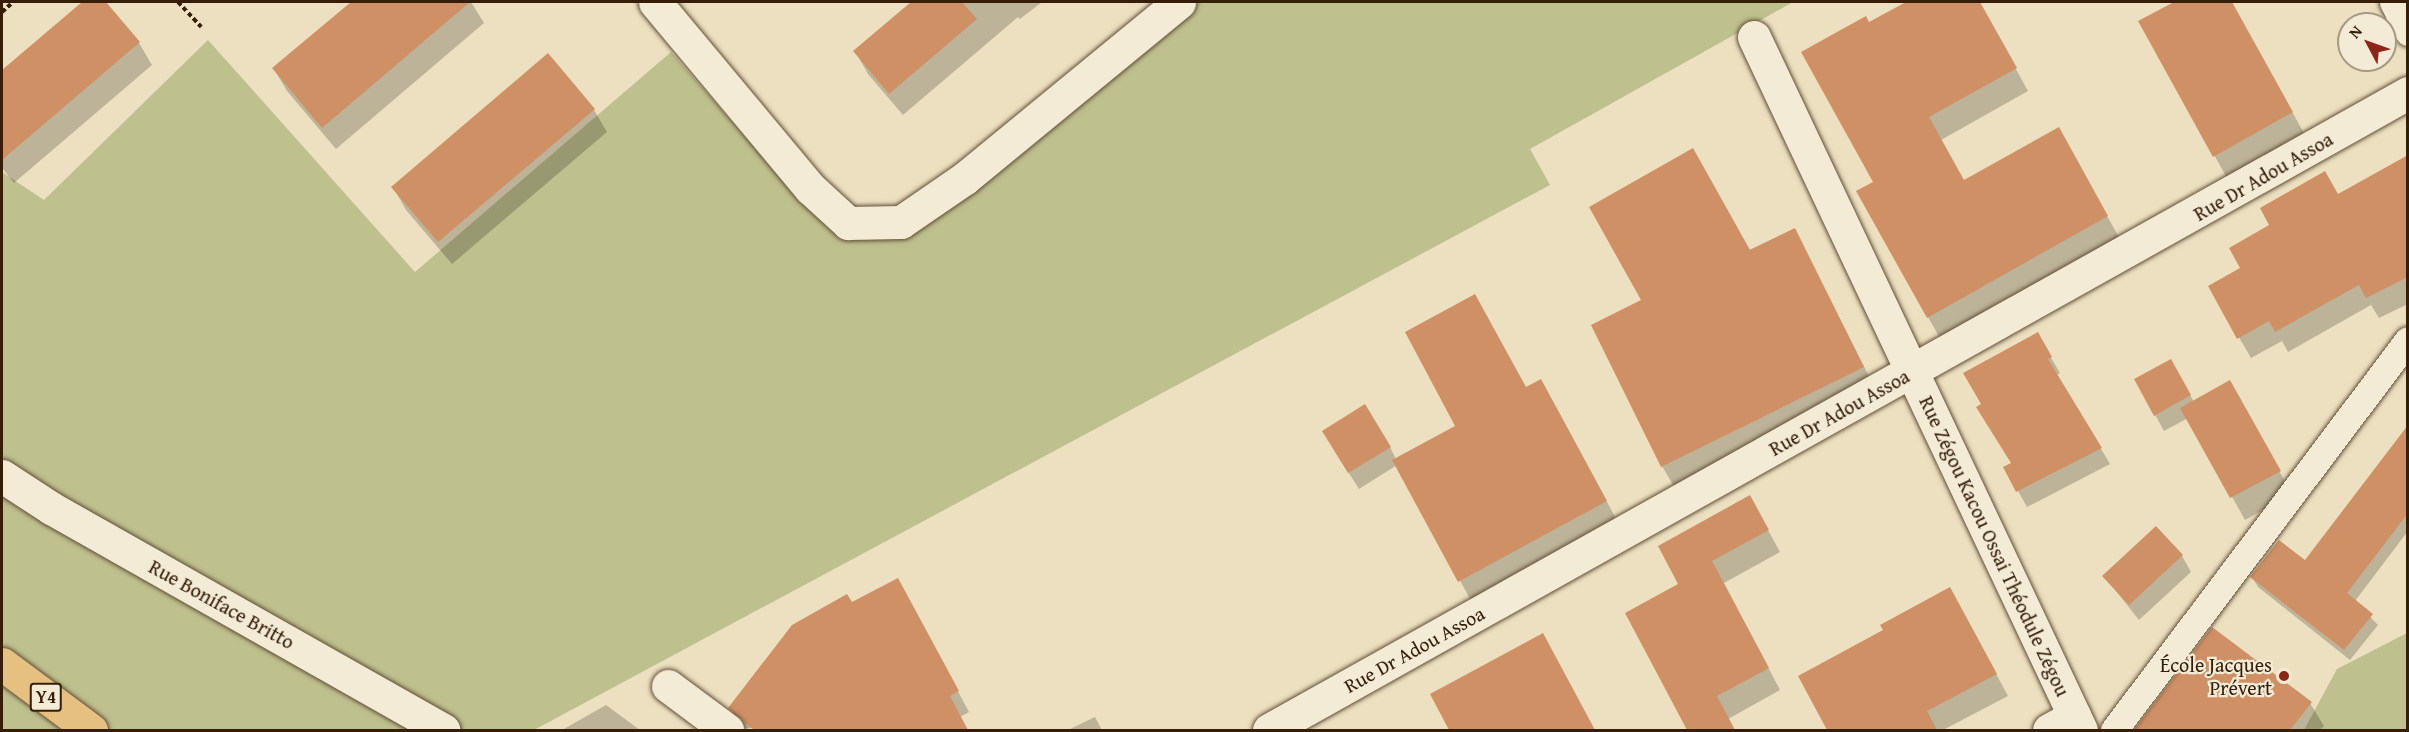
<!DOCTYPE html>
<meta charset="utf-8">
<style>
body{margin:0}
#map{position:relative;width:2409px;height:732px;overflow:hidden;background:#ece0c0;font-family:"Gentium Book Plus",serif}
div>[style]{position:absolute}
.green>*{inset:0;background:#bec08e}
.shadow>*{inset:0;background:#0003}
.building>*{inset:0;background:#d09065}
.path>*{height:4px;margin-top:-2px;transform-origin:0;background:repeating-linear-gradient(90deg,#351d08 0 4.5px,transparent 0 7.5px)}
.roads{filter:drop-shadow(0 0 2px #634e36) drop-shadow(0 0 2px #634e36)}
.pedestrian>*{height:27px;margin:-13.5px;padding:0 13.5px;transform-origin:13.5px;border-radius:13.5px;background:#f3ebd6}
.minor>*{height:33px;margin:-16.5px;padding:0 16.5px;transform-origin:16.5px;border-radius:16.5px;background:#f3ebd6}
.trunk>*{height:33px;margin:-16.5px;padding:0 16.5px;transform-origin:16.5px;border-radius:16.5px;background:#e6c080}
.dots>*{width:16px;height:16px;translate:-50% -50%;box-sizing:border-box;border:3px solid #f3ebd6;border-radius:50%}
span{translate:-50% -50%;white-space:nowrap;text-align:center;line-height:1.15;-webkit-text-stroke:4.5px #f3ebd6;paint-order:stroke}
.shield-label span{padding:2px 4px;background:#f3ebd6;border:2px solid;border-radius:4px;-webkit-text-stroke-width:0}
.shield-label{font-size:18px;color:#351d08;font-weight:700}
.street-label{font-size:20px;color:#351d08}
.poi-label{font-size:20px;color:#351d08}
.right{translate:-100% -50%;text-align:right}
.frame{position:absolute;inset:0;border:3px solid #351d08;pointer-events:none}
.north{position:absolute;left:2337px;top:12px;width:60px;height:60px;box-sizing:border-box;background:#f3ebd6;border:2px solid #a79984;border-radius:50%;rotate:311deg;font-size:16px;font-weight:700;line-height:24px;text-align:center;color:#351d08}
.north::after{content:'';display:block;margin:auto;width:21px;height:27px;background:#8f2418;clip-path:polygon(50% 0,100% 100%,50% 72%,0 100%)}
</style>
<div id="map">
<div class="green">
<div style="clip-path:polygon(1174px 2px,1793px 2px,1530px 149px,1550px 185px,534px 730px,2px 730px,2px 172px,44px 200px,208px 40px,415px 272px,671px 52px,807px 207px,903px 227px)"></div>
<div style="clip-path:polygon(2407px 633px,2407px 730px,2304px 730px,2337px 669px)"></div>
</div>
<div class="shadow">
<div style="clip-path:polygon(85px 2px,104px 2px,139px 43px,152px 65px,14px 183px,2px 168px,2px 72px)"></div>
<div style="clip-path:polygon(353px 2px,471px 2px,484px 23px,336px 149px,287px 91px,274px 69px)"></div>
<div style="clip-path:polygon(915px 2px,1042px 2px,1020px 19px,1018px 17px,903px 115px,868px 74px,855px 51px)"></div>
<div style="clip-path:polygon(1909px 2px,1979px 2px,2028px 91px,1941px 140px,1964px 182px,2071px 152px,2120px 239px,1941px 340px,1928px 317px,1875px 183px,1869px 24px)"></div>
<div style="clip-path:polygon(2177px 2px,2231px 2px,2305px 135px,2227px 178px,2140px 22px)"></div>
<div style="clip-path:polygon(594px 110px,607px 132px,452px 264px,406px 210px,393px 187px)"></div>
<div style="clip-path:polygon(2408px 157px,2408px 304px,2379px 318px,2371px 305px,2288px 352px,2282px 341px,2251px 358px,2210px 287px,2242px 269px,2338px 196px)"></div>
<div style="clip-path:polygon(1794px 229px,1877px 392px,1676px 490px,1662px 466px,1643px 300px)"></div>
<div style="clip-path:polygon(2037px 334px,2060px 373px,2057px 375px,2110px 464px,2027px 507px,2005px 468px,2013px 464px)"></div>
<div style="clip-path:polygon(2171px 361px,2194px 402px,2242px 404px,2292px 494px,2245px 520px,2188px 418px,2164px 431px,2136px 380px)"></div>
<div style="clip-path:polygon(1526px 388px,1556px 407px,1621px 528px,1475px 608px,1397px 465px,1359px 489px,1333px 448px,1390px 447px,1396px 459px)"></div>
<div style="clip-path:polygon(2408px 427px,2408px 531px,2355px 601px,2378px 625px,2350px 660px,2258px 587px,2252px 577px,2305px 562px)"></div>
<div style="clip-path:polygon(1762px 519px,1780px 552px,1724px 583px,1780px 690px,1728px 719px,1734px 730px,1688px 730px,1627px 614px,1680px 584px)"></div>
<div style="clip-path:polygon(2182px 556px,2191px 572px,2139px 620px,2104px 576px)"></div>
<div style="clip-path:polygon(909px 600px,969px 712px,960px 717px,967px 730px,742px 728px,730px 708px,851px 604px)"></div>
<div style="clip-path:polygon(1962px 610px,2008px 696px,1943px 730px,1829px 730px,1800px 677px,1885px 631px)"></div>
<div style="clip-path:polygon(2212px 629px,2310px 703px,2324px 726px,2320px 730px,2136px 730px)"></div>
<div style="clip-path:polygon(1556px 658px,1594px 730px,1451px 730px,1432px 695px)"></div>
<div style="clip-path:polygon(606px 705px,640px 730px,562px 730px)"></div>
<div style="clip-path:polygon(1095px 717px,1102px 730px,1068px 730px)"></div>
</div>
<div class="building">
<div style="clip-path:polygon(82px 2px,106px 2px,140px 42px,2px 160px,2px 70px)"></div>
<div style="clip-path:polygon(351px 2px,470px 2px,322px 128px,272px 68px)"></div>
<div style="clip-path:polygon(911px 2px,962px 2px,977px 19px,889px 94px,853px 51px)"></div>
<div style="clip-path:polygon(1906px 2px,1980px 2px,2017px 68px,1929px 117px,1964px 180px,2059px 127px,2108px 216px,1927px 318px,1856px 191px,1873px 182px,1801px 52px,1866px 16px,1869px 22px)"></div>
<div style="clip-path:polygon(2174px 2px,2232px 2px,2293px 112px,2213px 157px,2138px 21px)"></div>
<div style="clip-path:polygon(548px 53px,595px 109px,438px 242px,391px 187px)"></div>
<div style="clip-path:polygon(1693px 148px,1750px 250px,1795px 228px,1864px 367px,1661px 467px,1591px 325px,1641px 300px,1589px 207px)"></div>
<div style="clip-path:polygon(2408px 155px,2408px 277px,2366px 298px,2359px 285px,2275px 332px,2269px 321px,2237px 339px,2208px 286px,2240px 268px,2229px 248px,2269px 225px,2260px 208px,2325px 171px,2338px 194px)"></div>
<div style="clip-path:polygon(1475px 294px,1526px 387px,1541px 379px,1607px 501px,1458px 582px,1392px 460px,1455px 426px,1405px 332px)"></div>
<div style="clip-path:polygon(2038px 332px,2052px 357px,2048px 359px,2102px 448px,2016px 492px,2003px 467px,2011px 463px,1976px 407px,1981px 404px,1963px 373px)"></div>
<div style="clip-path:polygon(2171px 359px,2191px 395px,2154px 416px,2134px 379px)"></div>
<div style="clip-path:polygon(2230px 380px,2281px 471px,2230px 498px,2180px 408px)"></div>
<div style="clip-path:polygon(1365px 404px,1391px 447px,1348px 473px,1322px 431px)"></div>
<div style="clip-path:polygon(2408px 425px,2408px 513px,2347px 593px,2373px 614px,2344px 650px,2250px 577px,2279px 540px,2305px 560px)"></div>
<div style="clip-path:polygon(1750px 495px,1769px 530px,1712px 561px,1769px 668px,1717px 696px,1735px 730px,1687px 730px,1625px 613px,1678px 584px,1658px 546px)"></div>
<div style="clip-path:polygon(2156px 526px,2183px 555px,2129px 605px,2102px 576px)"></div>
<div style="clip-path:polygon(898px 578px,959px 691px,950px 696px,968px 730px,754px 730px,728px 708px,792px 625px,847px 594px,852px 602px)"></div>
<div style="clip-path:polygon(1950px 587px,1997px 674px,1927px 711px,1937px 730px,1827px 730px,1798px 676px,1883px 630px,1880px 625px)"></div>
<div style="clip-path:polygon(2212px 627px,2312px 702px,2290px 730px,2134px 730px)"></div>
<div style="clip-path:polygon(1543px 633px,1595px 730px,1449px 730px,1430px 694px)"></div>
</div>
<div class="path">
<div style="left:178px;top:2px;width:34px;rotate:47deg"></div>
<div style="left:2px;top:12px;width:15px;rotate:-42deg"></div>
</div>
<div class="roads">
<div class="pedestrian">
<div style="left:2393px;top:2px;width:34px;rotate:63deg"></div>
<div style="left:2114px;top:730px;width:488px;rotate:-53deg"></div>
</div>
<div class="minor">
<div style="left:655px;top:2px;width:242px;rotate:50.2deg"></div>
<div style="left:810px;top:188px;width:52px;rotate:42.6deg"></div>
<div style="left:848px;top:223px;width:53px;rotate:-1.1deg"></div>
<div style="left:901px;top:222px;width:78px;rotate:-34.5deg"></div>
<div style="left:965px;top:178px;width:277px;rotate:-39.4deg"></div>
<div style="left:1754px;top:37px;width:766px;rotate:64.74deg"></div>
<div style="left:2px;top:476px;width:59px;rotate:33.1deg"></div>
<div style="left:51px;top:508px;width:451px;rotate:29.5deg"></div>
<div style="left:668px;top:686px;width:74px;rotate:36.7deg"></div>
<div style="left:1269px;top:730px;width:1305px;rotate:-29.22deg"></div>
<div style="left:2049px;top:730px;width:29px;rotate:-29deg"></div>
</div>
<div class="trunk">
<div style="left:2px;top:664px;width:111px;rotate:36.6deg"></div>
</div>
</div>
<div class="dots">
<div style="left:2284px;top:676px;background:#8f2418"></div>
</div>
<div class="shield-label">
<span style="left:46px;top:697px">Y4</span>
</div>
<div class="street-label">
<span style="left:2263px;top:176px;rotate:-30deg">Rue Dr Adou Assoa</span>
<span style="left:1839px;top:412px;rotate:-29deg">Rue Dr Adou Assoa</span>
<span style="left:1995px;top:546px;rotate:65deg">Rue Zégou Kacou Ossai Théodule Zégou</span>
<span style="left:222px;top:604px;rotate:29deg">Rue Boniface Britto</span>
<span style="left:1414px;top:649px;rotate:-29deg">Rue Dr Adou Assoa</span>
</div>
<div class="poi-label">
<span class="right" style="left:2272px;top:676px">École Jacques<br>Prévert</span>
</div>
<div class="frame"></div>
<div class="north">N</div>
</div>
